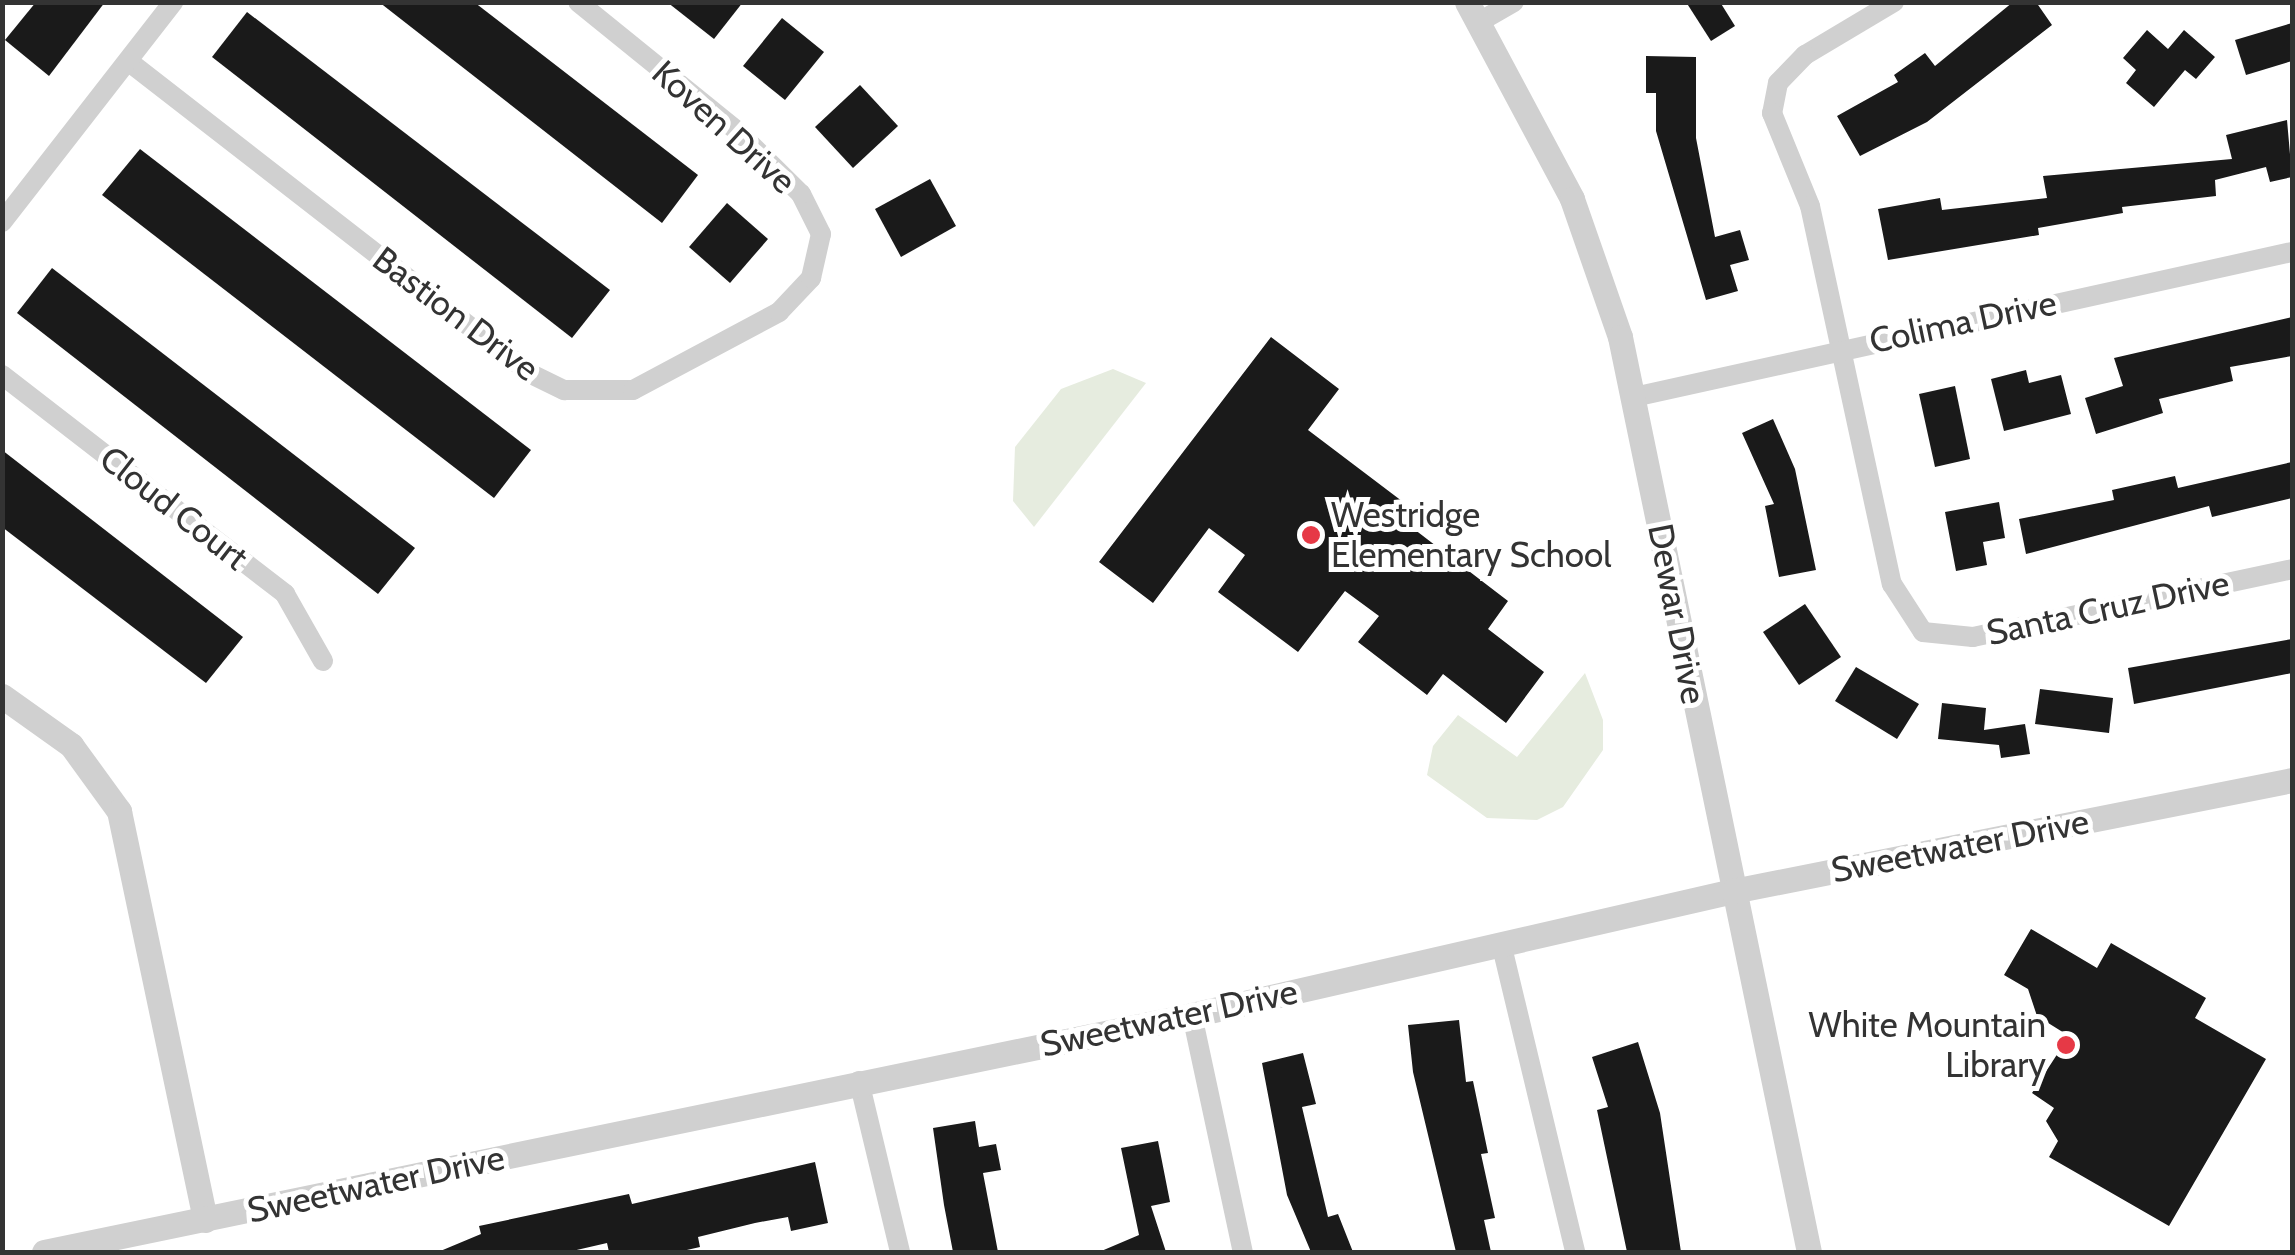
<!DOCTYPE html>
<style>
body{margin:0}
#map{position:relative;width:2295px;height:1255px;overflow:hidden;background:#fff;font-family:Cabin,sans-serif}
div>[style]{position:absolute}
.green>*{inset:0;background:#e6ecdf}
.building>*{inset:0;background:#1a1a1a}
.minor>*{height:20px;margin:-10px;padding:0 10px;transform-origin:10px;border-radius:10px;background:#d0d0d0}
.tertiary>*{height:25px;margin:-12.5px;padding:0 12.5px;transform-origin:12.5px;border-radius:12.5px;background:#d0d0d0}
.dots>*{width:28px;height:28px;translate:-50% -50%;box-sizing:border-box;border:5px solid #fff;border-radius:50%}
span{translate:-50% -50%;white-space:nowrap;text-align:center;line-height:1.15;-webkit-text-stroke:10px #fff;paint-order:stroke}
.street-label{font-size:35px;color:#333}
.poi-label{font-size:35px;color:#333}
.left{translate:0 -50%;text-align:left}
.right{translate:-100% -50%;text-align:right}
.frame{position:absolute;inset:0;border:5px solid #333;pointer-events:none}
</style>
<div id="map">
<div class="green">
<div style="clip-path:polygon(1113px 369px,1146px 383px,1034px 527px,1013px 501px,1015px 447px,1061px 389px)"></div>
<div style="clip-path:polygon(1585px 673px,1603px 720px,1603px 750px,1563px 807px,1537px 820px,1487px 818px,1427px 775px,1433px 746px,1458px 715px,1517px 757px)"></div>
</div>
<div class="building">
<div style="clip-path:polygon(36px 2px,105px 2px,49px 76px,5px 40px)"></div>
<div style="clip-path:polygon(379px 2px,474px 2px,698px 175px,662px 223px)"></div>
<div style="clip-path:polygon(667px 2px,743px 2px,714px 39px)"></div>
<div style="clip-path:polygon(1686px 2px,1720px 2px,1735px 26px,1711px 41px)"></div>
<div style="clip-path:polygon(2013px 2px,2036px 2px,2052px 25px,1927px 122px,1860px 156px,1837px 116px,1898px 82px,1894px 75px,1925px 53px,1935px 66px)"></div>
<div style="clip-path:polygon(247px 12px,610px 290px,572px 338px,212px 57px)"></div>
<div style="clip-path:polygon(782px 18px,824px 52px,785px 100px,743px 66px)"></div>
<div style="clip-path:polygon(2292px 23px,2292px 61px,2246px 75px,2235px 40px)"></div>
<div style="clip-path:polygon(2147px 30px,2168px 49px,2184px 30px,2215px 57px,2196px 79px,2185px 70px,2154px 107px,2126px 83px,2136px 70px,2123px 58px)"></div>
<div style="clip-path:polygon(1646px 56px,1696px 57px,1696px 138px,1715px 237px,1740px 230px,1749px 260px,1730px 265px,1738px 291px,1706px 300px,1656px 131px,1656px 93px,1646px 93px)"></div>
<div style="clip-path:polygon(860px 85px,898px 126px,853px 168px,815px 127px)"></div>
<div style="clip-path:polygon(2287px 120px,2292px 177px,2270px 182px,2266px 167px,2215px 180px,2216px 196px,2122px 207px,2123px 213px,2038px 228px,2039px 235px,1888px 260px,1878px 209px,1940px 198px,1942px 210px,2047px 198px,2043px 176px,2232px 159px,2226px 135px)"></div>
<div style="clip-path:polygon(140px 149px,531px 450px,494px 498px,102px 195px)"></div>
<div style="clip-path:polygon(930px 179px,956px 226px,901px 257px,875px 209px)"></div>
<div style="clip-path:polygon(727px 203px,768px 239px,730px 283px,689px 247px)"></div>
<div style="clip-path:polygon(52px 268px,415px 548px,378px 594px,17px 313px)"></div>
<div style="clip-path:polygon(2292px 317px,2292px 356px,2230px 367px,2233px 381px,2159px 399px,2163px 413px,2096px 434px,2085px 398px,2123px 386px,2114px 358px)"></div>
<div style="clip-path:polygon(1271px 337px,1339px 389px,1308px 430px,1419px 514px,1410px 526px,1508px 601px,1488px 629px,1544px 672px,1506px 723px,1443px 674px,1427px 695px,1358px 642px,1379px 616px,1345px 591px,1298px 652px,1218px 592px,1245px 555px,1209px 528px,1153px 603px,1099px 562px)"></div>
<div style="clip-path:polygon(2026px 370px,2029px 383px,2061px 375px,2071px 414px,2004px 431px,1991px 379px)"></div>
<div style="clip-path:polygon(1955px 386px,1970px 459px,1935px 467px,1919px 394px)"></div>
<div style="clip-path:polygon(1773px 419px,1795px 469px,1816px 570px,1779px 577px,1765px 506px,1774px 504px,1742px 433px)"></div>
<div style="clip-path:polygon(2px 450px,243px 637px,206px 683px,2px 527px)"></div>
<div style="clip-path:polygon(2292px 462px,2292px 498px,2212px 517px,2209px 506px,2026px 554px,2019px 519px,2114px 500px,2112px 490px,2175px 476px,2178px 488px)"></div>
<div style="clip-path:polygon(1999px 502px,2005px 538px,1983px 542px,1987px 565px,1956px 571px,1945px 512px)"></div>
<div style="clip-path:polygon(1805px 604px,1841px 657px,1799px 685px,1763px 632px)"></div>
<div style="clip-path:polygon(2292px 639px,2292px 673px,2134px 704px,2128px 668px)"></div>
<div style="clip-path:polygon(1856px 667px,1919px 704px,1897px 739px,1835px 701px)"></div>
<div style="clip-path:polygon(2040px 689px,2113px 698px,2109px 733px,2035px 724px)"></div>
<div style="clip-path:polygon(1942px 703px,1986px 708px,1984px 730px,2025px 724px,2030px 754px,2001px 758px,1999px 745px,1938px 739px)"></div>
<div style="clip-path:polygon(2031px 929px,2097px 968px,2111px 943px,2206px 998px,2195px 1018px,2266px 1059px,2169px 1226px,2049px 1157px,2058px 1141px,2046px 1121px,2054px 1108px,2032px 1093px,2069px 1036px,2037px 1016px,2028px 989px,2004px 975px)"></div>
<div style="clip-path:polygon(1459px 1020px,1466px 1082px,1473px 1081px,1488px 1153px,1481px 1154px,1495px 1218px,1484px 1220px,1491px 1252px,1456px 1252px,1413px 1072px,1408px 1025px)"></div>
<div style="clip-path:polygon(1638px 1042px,1660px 1113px,1681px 1252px,1627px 1252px,1597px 1110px,1608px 1107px,1592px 1057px)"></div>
<div style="clip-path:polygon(1303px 1053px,1316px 1104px,1302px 1107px,1328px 1217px,1338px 1214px,1353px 1252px,1311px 1252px,1287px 1195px,1262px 1063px)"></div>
<div style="clip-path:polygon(975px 1121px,979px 1147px,996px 1144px,1001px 1170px,983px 1173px,998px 1252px,953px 1252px,944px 1205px,933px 1128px)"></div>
<div style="clip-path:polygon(1158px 1141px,1170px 1202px,1151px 1206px,1166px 1252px,1099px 1252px,1139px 1235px,1121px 1148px)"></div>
<div style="clip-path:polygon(815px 1162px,828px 1223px,791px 1231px,788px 1217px,755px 1223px,698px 1237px,700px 1247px,678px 1252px,609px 1252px,607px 1243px,568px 1252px,438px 1252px,481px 1234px,479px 1226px,629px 1194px,632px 1204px)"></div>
</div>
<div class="minor">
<div style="left:1894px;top:2px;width:104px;rotate:149.2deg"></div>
<div style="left:1805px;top:55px;width:39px;rotate:134deg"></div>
<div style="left:1778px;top:83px;width:31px;rotate:101deg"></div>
<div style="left:1772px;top:113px;width:100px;rotate:67.8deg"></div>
<div style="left:1810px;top:206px;width:387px;rotate:77.8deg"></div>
<div style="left:1892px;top:584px;width:57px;rotate:57.1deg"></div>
<div style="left:1923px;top:632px;width:50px;rotate:5.7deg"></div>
<div style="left:1973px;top:637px;width:326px;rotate:-12deg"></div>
<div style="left:1479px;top:22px;width:40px;rotate:-29.7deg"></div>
<div style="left:128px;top:61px;width:510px;rotate:37.84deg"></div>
<div style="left:531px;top:374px;width:37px;rotate:26deg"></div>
<div style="left:564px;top:390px;width:69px"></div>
<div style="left:633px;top:390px;width:166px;rotate:-28.1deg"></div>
<div style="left:779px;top:312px;width:47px;rotate:-46.7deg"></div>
<div style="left:811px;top:278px;width:45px;rotate:-77.2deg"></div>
<div style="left:821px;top:234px;width:45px;rotate:-116.6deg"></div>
<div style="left:801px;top:194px;width:91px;rotate:-135.4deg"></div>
<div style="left:736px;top:130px;width:203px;rotate:-141deg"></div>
<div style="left:2px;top:222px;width:279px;rotate:-52.1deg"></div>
<div style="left:2px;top:375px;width:358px;rotate:37.7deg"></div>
<div style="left:285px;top:594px;width:77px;rotate:60.4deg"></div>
<div style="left:1634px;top:397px;width:674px;rotate:-12.43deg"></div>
<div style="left:1502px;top:947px;width:314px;rotate:76.5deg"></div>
<div style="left:1192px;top:1015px;width:242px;rotate:77.9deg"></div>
<div style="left:859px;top:1081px;width:176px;rotate:76.5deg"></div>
</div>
<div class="tertiary">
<div style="left:1467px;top:2px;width:223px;rotate:61.9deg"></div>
<div style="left:1572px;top:199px;width:146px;rotate:70.8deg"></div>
<div style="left:1620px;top:337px;width:934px;rotate:78.33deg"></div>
<div style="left:2px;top:696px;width:85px;rotate:35.4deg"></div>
<div style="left:71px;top:745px;width:82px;rotate:54deg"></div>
<div style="left:119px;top:811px;width:418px;rotate:78.1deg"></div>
<div style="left:44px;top:1252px;width:1172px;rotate:-11.66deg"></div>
<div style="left:1192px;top:1015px;width:555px;rotate:-12.91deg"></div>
<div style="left:1733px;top:891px;width:570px;rotate:-11.23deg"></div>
</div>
<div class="dots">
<div style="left:1311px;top:535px;background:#e63946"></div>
<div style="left:2066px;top:1045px;background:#e63946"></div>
</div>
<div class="street-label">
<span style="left:724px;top:127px;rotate:42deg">Koven Drive</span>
<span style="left:456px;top:314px;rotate:37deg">Bastion Drive</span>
<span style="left:1963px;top:322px;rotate:-12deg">Colima Drive</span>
<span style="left:174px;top:508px;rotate:38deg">Cloud Court</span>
<span style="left:2108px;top:608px;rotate:-12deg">Santa Cruz Drive</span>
<span style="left:1677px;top:614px;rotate:79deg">Dewar Drive</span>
<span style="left:1960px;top:846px;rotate:-11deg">Sweetwater Drive</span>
<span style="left:1169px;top:1018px;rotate:-12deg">Sweetwater Drive</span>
<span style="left:376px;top:1184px;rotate:-12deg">Sweetwater Drive</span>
</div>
<div class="poi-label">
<span class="left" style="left:1331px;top:535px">Westridge<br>Elementary School</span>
<span class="right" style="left:2046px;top:1045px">White Mountain<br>Library</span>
</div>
<div class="frame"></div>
</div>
